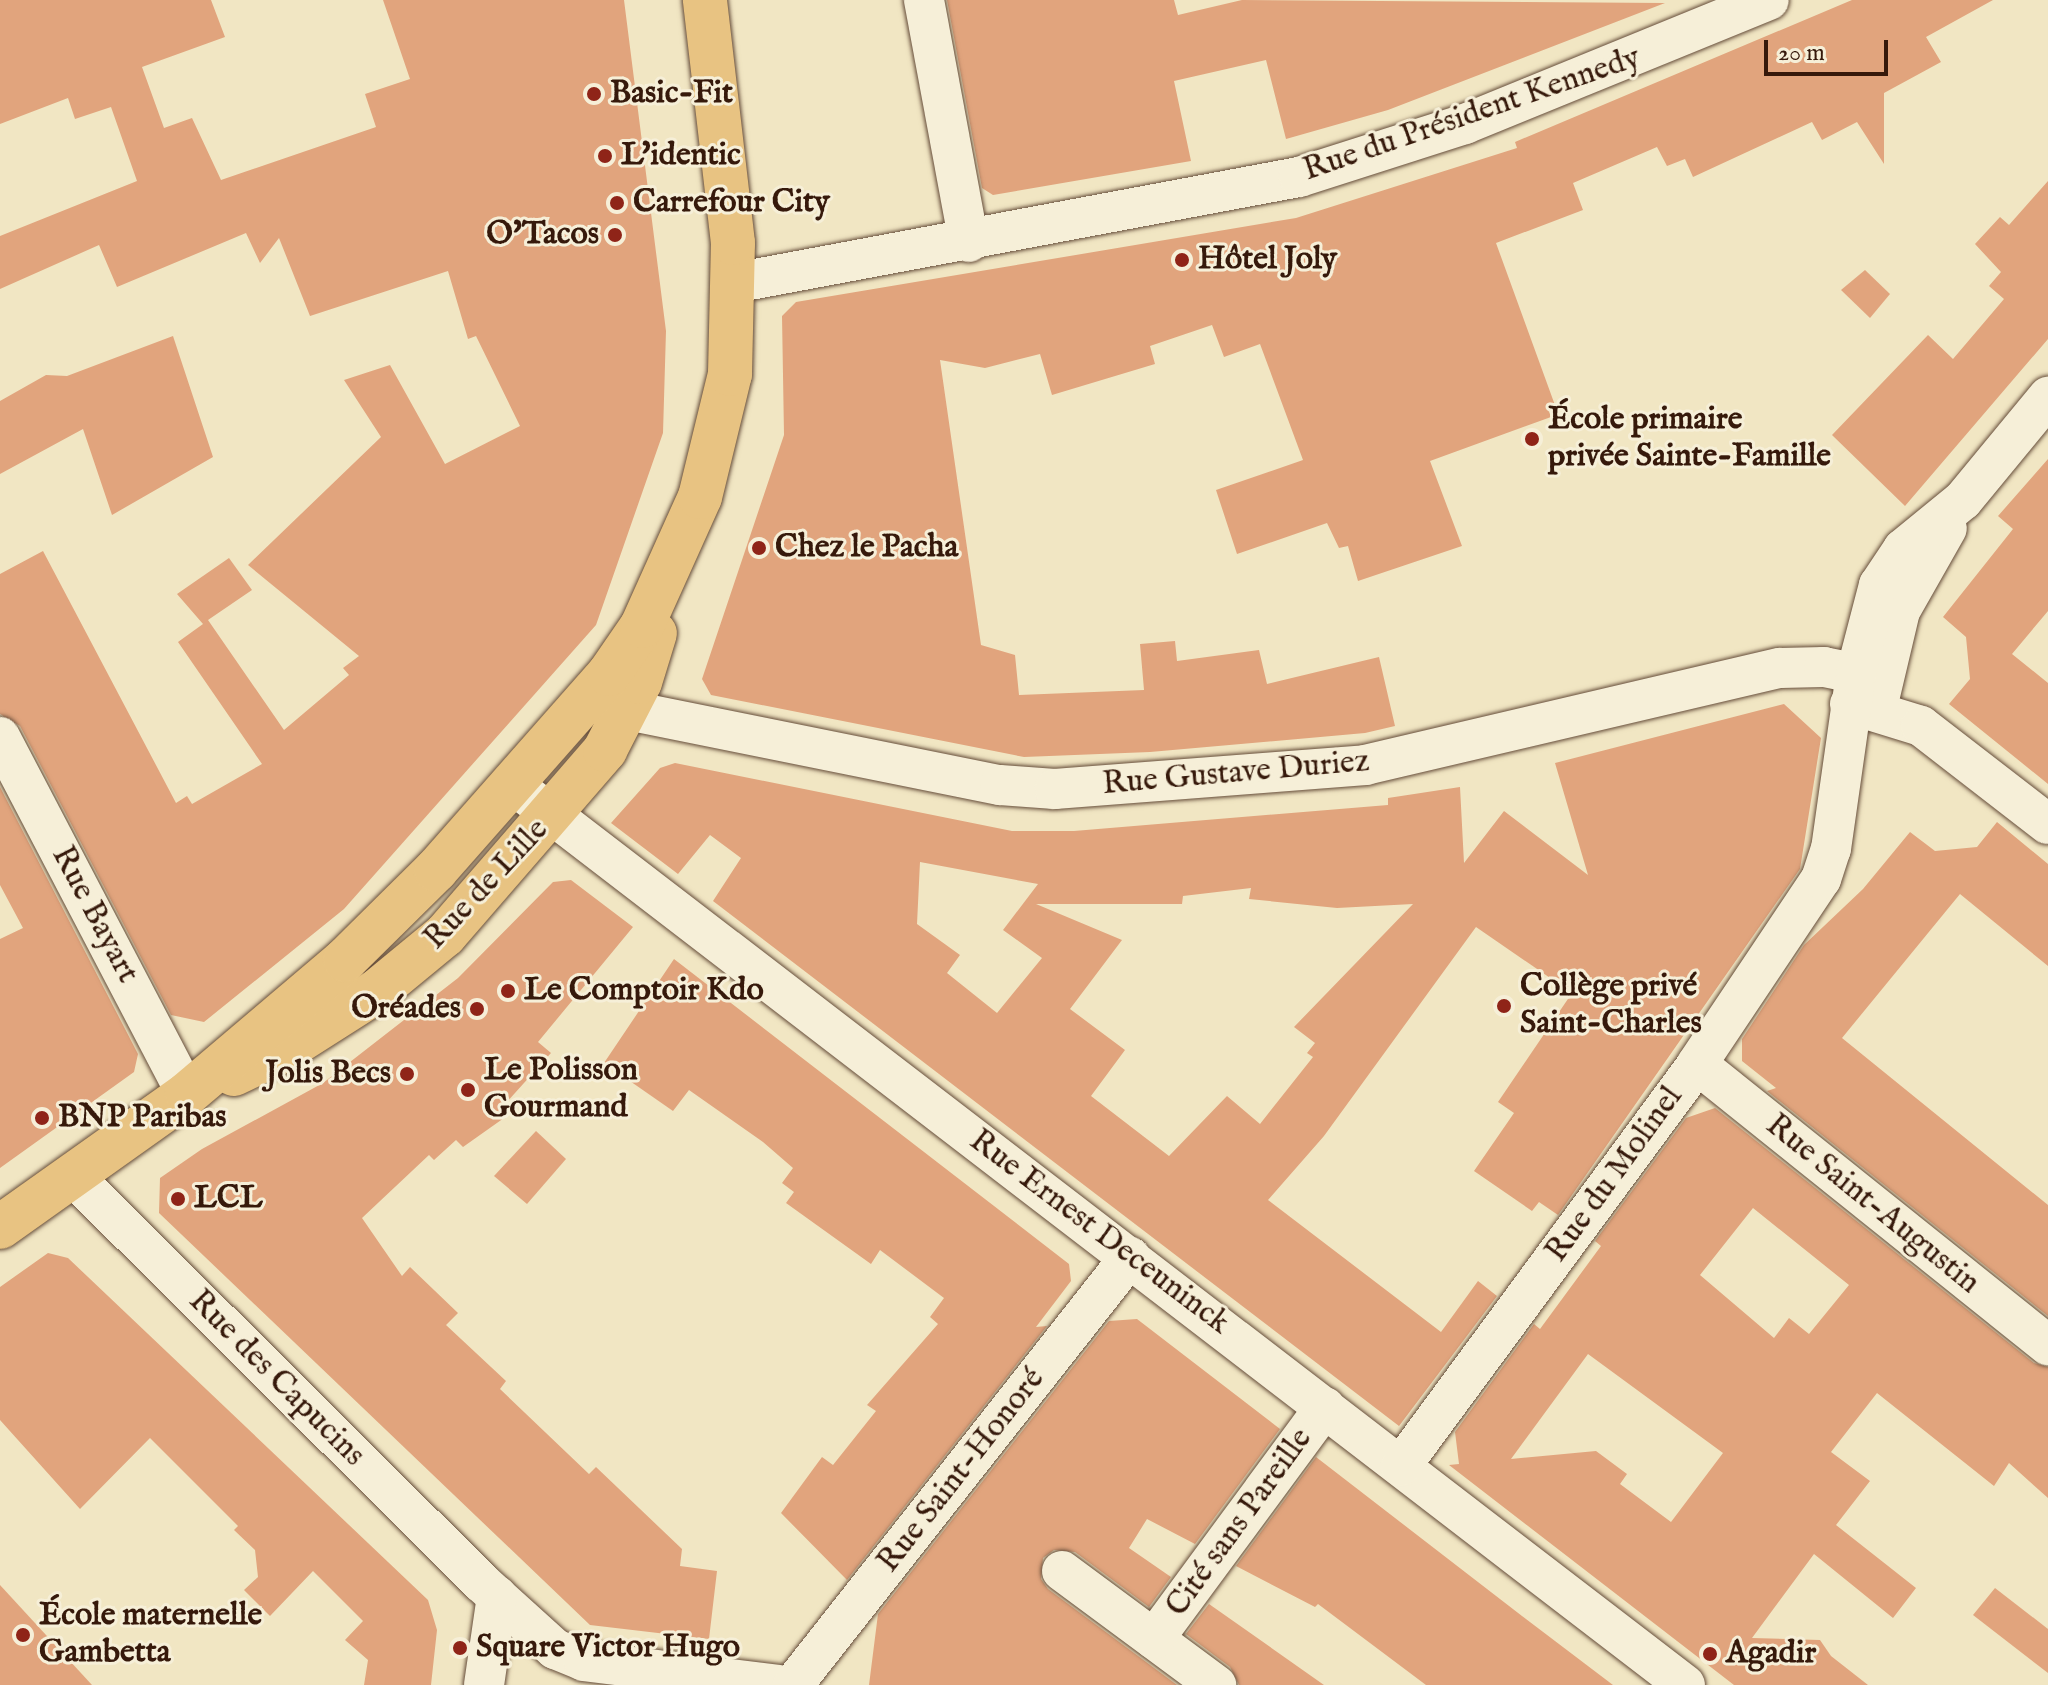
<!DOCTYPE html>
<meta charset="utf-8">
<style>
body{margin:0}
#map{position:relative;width:2048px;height:1685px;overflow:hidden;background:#f1e6c3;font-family:"IM FELL English",serif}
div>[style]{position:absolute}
.building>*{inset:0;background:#e1a47d}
.roads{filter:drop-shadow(0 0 2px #654c39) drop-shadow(0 0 2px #654c39)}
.minor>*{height:40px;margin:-20px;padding:0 20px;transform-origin:20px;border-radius:20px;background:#f6efd8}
.major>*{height:44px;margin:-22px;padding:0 22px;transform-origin:22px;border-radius:22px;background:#e8c382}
.dots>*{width:22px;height:22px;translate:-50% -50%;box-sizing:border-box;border:4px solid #f6efd8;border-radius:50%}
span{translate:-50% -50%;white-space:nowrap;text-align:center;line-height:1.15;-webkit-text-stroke:6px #f6efd8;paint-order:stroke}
.poi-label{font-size:32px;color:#36190b;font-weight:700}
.left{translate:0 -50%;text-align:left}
.right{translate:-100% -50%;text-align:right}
.street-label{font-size:32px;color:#36190b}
.scale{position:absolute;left:1764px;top:40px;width:124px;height:36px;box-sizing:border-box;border:4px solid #36190b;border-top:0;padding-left:10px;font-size:24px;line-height:28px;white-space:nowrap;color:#36190b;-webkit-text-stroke:6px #f6efd8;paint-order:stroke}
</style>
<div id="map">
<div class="building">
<div style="clip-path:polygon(0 0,211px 0,225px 37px,142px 67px,164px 128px,192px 118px,221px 180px,376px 127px,365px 94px,410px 79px,383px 0,624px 0,666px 331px,663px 433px,596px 625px,344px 909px,204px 1022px,171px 1015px,20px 726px,0 714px,0 574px,43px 551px,176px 803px,187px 796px,192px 804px,262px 764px,178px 642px,203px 624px,177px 594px,229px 558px,252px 590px,208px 620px,284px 730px,349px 675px,343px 668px,359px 656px,248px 565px,381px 437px,344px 380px,390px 365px,445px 464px,520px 426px,476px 336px,468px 339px,448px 271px,310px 316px,279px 238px,260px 263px,246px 233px,117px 287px,99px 245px,0 289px,0 236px,137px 181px,111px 107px,75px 119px,68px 98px,0 124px)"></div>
<div style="clip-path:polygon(947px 0,1174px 0,1178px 15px,1242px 0,1665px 3px,1388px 110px,1286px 139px,1266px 60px,1174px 81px,1191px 161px,993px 195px,982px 188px)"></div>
<div style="clip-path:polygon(1852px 0,1993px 0,1926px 37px,1941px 62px,1884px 93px,1884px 164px,1857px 122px,1822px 140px,1812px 122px,1693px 177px,1685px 159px,1667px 166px,1657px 147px,1573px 183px,1583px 210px,1496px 243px,1556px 408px,1548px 409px,1551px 417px,1430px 461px,1462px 546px,1358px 581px,1348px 546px,1339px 548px,1327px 523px,1237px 554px,1216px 490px,1303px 460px,1260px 344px,1224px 357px,1212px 325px,1150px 346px,1155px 364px,1052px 395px,1040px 354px,985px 368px,940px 360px,981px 645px,1015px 655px,1019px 695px,1144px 690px,1140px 644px,1175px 641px,1177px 661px,1259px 650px,1267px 684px,1379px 657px,1395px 726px,1365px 733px,1150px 752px,1024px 757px,711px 695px,702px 679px,784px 435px,782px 316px,796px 302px,1296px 218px,1517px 148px,1515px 142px)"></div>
<div style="clip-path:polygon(2048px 181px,2048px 339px,1905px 506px,1832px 435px,1928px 335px,1953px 359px,2004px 299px,1989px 286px,2001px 272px,1975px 244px,2000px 217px,2009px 225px)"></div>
<div style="clip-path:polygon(1865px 270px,1890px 294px,1870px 318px,1841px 290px)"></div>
<div style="clip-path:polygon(173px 336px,213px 457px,112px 515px,83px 429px,0 474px,0 401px,46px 375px,67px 376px)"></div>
<div style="clip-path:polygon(2048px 459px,2048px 611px,2012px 654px,2048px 683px,2048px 784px,1949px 704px,1970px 679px,1966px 637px,1943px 617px,2013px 529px,1998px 516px)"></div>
<div style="clip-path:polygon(evenodd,1784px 704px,1821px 738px,1800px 869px,1558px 1215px,1539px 1202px,1532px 1211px,1474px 1171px,1514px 1113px,1498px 1102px,1572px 993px,1476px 927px,1324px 1136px,1268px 1200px,1441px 1332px,1478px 1281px,1497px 1296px,1399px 1426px,713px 901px,741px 858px,710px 835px,678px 874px,611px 823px,660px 768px,675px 763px,1012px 831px,1074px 831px,1388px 805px,1388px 798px,1460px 787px,1464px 863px,1504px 811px,1588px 875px,1555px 763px,1784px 704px,920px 862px,1038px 884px,1003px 930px,1042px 958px,997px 1013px,947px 973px,960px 955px,917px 924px,920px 862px,1784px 704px,1251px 888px,1249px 899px,1337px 908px,1413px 904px,1294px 1027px,1315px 1043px,1307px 1053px,1313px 1057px,1260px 1124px,1227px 1096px,1169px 1156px,1091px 1096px,1125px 1050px,1070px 1009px,1122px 940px,1036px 904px,1182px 904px,1183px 896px,1251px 888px)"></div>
<div style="clip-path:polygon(0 787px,138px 1054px,134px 1072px,0 1168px,0 939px,23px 928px,0 885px)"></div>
<div style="clip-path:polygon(1997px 822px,2048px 864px,2048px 966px,1960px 894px,1842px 1038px,2048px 1205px,2048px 1316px,1767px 1091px,1776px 1088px,1742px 1061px,1742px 1039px,1804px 945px,1863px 889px,1910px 832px,1935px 851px,1977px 847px)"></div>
<div style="clip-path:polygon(571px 880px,633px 927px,538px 1042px,551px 1053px,506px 1103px,514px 1111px,463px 1147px,456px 1140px,434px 1160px,429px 1155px,362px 1218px,402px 1276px,410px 1267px,458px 1313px,446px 1325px,506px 1381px,500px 1389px,589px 1474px,596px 1467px,682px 1549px,680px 1566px,717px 1571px,709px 1639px,590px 1625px,159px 1213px,160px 1178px,202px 1149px,323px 1083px,458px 978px,553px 882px)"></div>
<div style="clip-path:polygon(674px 959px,1069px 1264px,1071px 1281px,1036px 1327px,1047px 1326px,847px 1580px,781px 1513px,822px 1457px,833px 1465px,876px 1411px,867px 1405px,938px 1324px,930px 1317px,944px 1298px,880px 1250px,871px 1264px,786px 1203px,794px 1192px,782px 1183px,793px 1168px,763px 1142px,689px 1090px,673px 1111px,604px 1063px)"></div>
<div style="clip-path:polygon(evenodd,1715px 1108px,2034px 1363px,2048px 1367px,2048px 1498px,2009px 1463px,1994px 1486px,1877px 1393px,1831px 1452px,1870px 1481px,1836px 1525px,1916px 1588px,1893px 1618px,1814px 1554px,1752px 1638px,1820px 1640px,1831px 1656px,1868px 1685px,1734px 1685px,1449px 1465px,1459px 1464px,1455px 1432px,1534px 1324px,1540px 1329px,1601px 1246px,1595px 1241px,1686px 1118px,1715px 1108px,1753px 1208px,1849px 1285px,1809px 1334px,1789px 1318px,1774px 1338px,1700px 1275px,1753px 1208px,1715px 1108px,1588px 1354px,1723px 1453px,1671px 1522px,1620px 1484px,1627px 1474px,1596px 1451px,1511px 1459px,1588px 1354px)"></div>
<div style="clip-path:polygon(536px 1131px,566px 1159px,527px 1204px,494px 1176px)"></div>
<div style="clip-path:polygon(48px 1253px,68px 1258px,428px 1600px,437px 1630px,431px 1685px,364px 1685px,368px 1660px,345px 1640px,363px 1621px,313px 1571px,270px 1616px,244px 1590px,258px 1577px,255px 1550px,234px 1530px,238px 1526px,150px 1438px,80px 1509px,0 1420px,0 1287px)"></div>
<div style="clip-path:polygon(1137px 1319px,1280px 1429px,1195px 1544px,1147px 1519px,1129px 1548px,1171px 1577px,1149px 1607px,1075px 1552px,1054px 1550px,1043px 1558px,1041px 1579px,1048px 1589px,1177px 1685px,869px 1685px,878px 1614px,1109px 1321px)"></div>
<div style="clip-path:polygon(1316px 1457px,1522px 1616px,1613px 1685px,1426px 1685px,1318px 1604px,1315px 1607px,1236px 1566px)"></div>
<div style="clip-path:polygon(0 1585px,92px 1685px,0 1685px)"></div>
<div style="clip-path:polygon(1995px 1588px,2048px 1629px,2048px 1673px,1973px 1615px)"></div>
<div style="clip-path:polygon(1209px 1604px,1324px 1685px,1239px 1685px,1230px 1667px,1186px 1634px)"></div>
</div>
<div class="roads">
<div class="minor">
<div style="left:924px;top:0;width:246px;rotate:79.5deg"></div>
<div style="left:734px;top:283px;width:575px;rotate:-10.63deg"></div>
<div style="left:1299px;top:177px;width:174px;rotate:-17.7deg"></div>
<div style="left:1465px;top:124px;width:328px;rotate:-22.2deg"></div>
<div style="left:597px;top:704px;width:411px;rotate:11.4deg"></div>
<div style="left:1000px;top:785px;width:55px;rotate:4.2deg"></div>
<div style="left:1055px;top:789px;width:311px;rotate:-4.4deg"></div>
<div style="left:1365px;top:765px;width:426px;rotate:-13.2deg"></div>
<div style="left:1780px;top:668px;width:44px;rotate:-1.3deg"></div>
<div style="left:1824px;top:667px;width:60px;rotate:11.5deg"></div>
<div style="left:1850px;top:704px;width:74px;rotate:17.2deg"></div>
<div style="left:1921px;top:726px;width:160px;rotate:37.7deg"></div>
<div style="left:1878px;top:704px;width:96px;rotate:-76.7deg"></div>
<div style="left:1900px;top:611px;width:95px;rotate:-60.5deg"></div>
<div style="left:0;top:737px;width:403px;rotate:62.4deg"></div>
<div style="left:512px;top:784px;width:1479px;rotate:37.53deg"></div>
<div style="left:1697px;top:1064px;width:450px;rotate:38.7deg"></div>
<div style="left:72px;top:1175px;width:577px;rotate:44.86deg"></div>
<div style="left:481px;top:1582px;width:100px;rotate:42.2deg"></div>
<div style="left:555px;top:1649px;width:31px;rotate:22deg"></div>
<div style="left:584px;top:1661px;width:196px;rotate:7deg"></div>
<div style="left:1401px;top:1466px;width:499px;rotate:-53.6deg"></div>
<div style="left:1697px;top:1064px;width:223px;rotate:-56.2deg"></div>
<div style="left:1821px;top:879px;width:32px;rotate:-72deg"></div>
<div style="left:1831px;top:849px;width:178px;rotate:-81.9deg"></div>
<div style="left:1856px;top:673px;width:91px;rotate:-75.4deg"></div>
<div style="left:1879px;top:585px;width:43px;rotate:-56.3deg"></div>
<div style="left:1903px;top:549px;width:77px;rotate:-39.2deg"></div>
<div style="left:1963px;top:500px;width:134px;rotate:-50.5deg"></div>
<div style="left:1062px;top:1571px;width:192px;rotate:36.5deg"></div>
<div style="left:1154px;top:1639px;width:288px;rotate:-53.6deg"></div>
<div style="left:484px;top:1685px;width:90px;rotate:-81.7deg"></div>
<div style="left:793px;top:1685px;width:545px;rotate:-51.78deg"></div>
</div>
<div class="major">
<div style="left:234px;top:1074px;width:58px;rotate:-25.7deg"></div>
<div style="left:286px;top:1049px;width:108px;rotate:-32.5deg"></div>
<div style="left:377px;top:991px;width:88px;rotate:-39.5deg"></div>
<div style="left:445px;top:935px;width:245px;rotate:-49.1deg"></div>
<div style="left:605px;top:750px;width:76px;rotate:-62.8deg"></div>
<div style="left:640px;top:682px;width:51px;rotate:-73deg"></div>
<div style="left:0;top:1227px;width:229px;rotate:-35.4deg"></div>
<div style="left:187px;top:1094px;width:207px;rotate:-40.3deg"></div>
<div style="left:345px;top:960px;width:128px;rotate:-44.7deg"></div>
<div style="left:436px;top:870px;width:261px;rotate:-48.6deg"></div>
<div style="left:609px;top:674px;width:58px;rotate:-55.5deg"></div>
<div style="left:642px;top:626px;width:141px;rotate:-65.8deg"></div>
<div style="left:700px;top:497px;width:127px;rotate:-76.3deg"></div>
<div style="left:730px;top:374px;width:131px;rotate:-88.7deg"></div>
<div style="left:733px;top:243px;width:245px;rotate:-96.6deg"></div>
</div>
</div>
<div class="dots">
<div style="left:594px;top:94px;background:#8f2418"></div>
<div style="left:605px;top:156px;background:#8f2418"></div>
<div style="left:617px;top:203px;background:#8f2418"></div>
<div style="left:615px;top:235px;background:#8f2418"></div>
<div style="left:1182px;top:260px;background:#8f2418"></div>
<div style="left:1532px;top:439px;background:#8f2418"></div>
<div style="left:759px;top:548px;background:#8f2418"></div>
<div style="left:508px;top:991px;background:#8f2418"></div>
<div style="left:1504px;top:1006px;background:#8f2418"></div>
<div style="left:477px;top:1009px;background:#8f2418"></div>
<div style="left:407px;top:1074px;background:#8f2418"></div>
<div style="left:468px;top:1090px;background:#8f2418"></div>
<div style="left:42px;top:1118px;background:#8f2418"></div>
<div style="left:178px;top:1199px;background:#8f2418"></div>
<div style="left:23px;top:1635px;background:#8f2418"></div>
<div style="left:460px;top:1648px;background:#8f2418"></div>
<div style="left:1710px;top:1654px;background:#8f2418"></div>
</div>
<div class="poi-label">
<span class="left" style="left:610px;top:94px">Basic-Fit</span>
<span class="left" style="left:621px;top:156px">L'identic</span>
<span class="left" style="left:633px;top:203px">Carrefour City</span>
<span class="right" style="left:599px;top:235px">O'Tacos</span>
<span class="left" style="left:1198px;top:260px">Hôtel Joly</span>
<span class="left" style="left:1548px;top:439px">École primaire<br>privée Sainte-Famille</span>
<span class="left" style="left:775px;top:548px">Chez le Pacha</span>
<span class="left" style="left:1520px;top:1006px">Collège privé<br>Saint-Charles</span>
<span class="left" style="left:524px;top:991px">Le Comptoir Kdo</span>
<span class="right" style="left:461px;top:1009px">Oréades</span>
<span class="left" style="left:484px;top:1090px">Le Polisson<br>Gourmand</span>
<span class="right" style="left:391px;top:1074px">Jolis Becs</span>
<span class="left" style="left:58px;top:1118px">BNP Paribas</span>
<span class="left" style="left:194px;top:1199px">LCL</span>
<span class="left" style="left:39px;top:1635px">École maternelle<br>Gambetta</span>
<span class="left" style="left:476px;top:1648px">Square Victor Hugo</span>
<span class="left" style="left:1726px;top:1654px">Agadir</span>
</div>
<div class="street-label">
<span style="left:1472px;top:115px;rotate:-19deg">Rue du Président Kennedy</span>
<span style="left:1236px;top:774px;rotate:-5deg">Rue Gustave Duriez</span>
<span style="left:487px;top:885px;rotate:-47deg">Rue de Lille</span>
<span style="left:94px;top:915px;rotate:62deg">Rue Bayart</span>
<span style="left:1615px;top:1175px;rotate:-54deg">Rue du Molinel</span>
<span style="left:1872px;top:1205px;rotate:39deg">Rue Saint-Augustin</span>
<span style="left:1099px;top:1233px;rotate:37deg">Rue Ernest Deceuninck</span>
<span style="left:276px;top:1379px;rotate:45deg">Rue des Capucins</span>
<span style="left:962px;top:1471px;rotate:-52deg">Rue Saint-Honoré</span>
<span style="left:1240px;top:1523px;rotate:-54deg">Cité sans Pareille</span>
</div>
<div class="scale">20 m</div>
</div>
